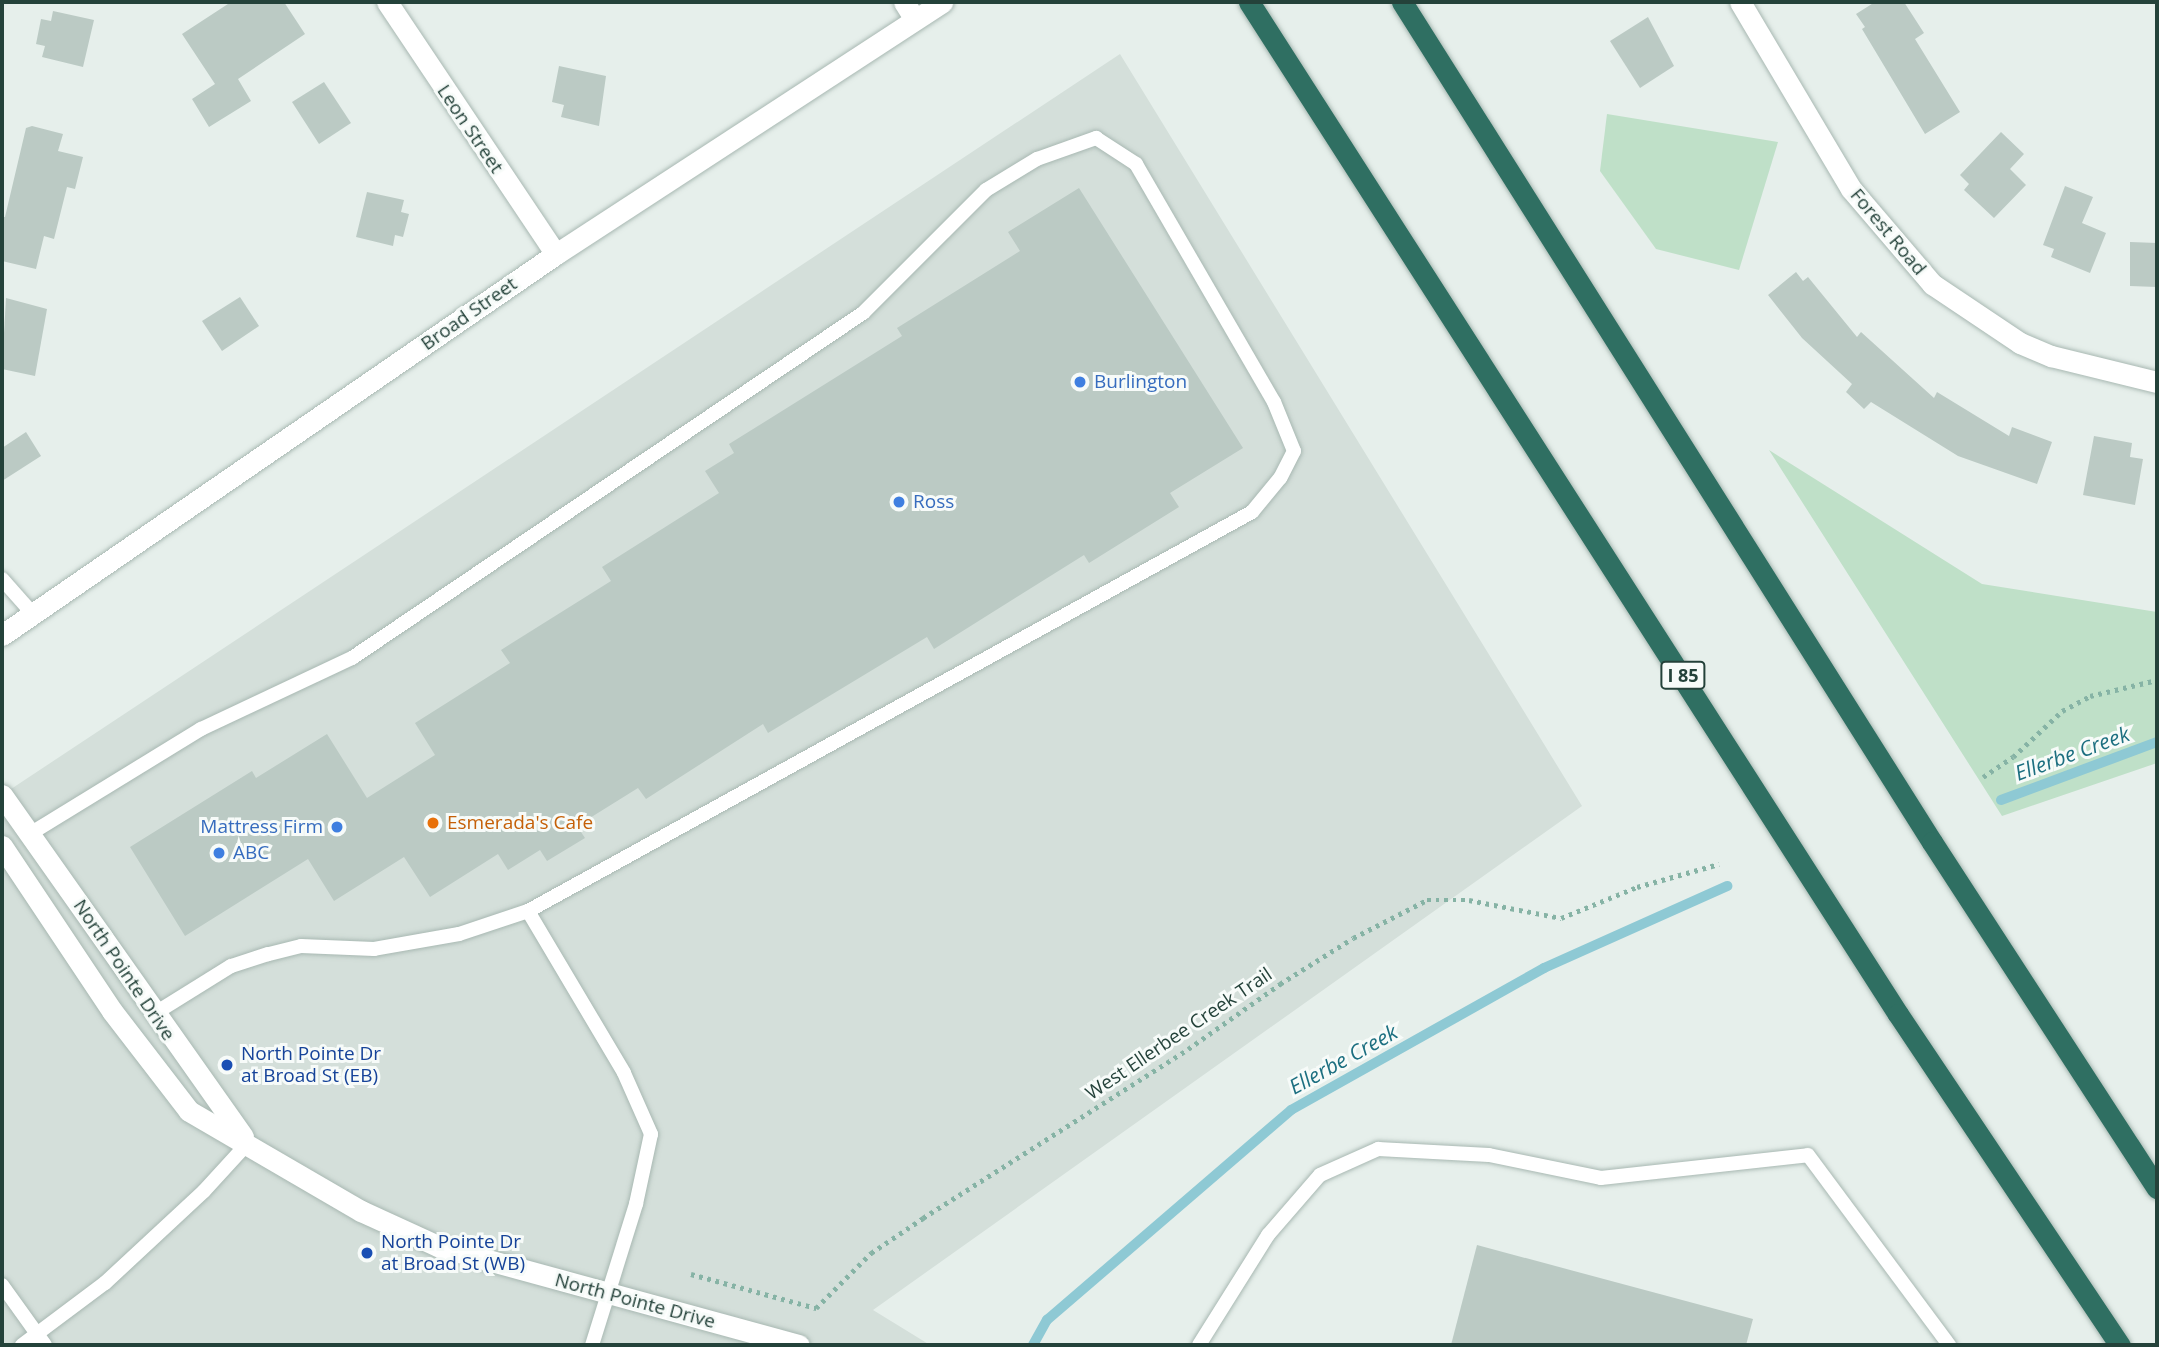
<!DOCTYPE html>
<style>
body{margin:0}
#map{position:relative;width:2159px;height:1347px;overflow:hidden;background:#e6efeb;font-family:"Open Sans",sans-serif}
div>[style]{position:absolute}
.built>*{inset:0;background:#d4dfda}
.green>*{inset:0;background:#bfe0c8}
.stream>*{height:10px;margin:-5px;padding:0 5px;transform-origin:5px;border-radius:5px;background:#8ec9d4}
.building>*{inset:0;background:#bbcac4}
.path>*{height:4.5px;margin-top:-2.25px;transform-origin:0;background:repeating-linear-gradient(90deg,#86b3a5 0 3.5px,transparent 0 8.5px)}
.roads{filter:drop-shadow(0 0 2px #a8b8b2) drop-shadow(0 0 2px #a8b8b2)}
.service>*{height:14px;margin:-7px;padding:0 7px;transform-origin:7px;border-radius:7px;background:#fff}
.minor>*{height:21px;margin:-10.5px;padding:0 10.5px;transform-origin:10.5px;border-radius:10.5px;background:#fff}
.tertiary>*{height:21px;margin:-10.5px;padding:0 10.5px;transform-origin:10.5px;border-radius:10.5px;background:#fff}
.secondary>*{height:21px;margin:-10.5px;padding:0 10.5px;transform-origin:10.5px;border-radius:10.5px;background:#fff}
.motorway>*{height:21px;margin:-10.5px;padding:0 10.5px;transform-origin:10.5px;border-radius:10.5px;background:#2f6f62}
.dots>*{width:19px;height:19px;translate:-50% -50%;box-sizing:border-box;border:4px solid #f7fbf9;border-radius:50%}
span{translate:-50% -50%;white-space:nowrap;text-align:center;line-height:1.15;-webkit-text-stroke:6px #f7fbf9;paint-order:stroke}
.shield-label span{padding:2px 5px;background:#f7fbf9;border:2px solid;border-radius:5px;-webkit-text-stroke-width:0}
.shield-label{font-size:18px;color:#24423a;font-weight:700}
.street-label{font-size:19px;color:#24423a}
.shop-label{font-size:19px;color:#366cbe}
.left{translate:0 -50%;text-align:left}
.right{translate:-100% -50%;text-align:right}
.food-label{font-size:19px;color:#c56008}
.transit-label{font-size:19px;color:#164399}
.water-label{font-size:21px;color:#1c6f80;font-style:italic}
.frame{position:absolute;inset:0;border:4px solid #24423a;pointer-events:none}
</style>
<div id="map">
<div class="built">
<div style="clip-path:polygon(1120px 54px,1582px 806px,873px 1310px,930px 1345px,2px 1345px,2px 795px)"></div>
</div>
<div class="green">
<div style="clip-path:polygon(1607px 114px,1778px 142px,1739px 270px,1656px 249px,1600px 171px)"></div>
<div style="clip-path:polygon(1769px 450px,1982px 584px,2157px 612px,2157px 763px,2002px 816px)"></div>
</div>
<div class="stream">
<div style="left:2001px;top:800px;width:166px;rotate:-20.4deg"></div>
<div style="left:1033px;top:1345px;width:29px;rotate:-61deg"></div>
<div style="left:1047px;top:1320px;width:322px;rotate:-40.7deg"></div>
<div style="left:1291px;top:1110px;width:290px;rotate:-29.3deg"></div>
<div style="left:1544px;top:968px;width:201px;rotate:-24.1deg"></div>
</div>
<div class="building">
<div style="clip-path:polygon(231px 2px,284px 2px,305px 34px,238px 79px,251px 101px,209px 127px,192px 99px,215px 84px,182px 34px)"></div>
<div style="clip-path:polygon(1875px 2px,1904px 2px,1924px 33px,1915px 39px,1960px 112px,1925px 134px,1862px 29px,1865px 27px,1856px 14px)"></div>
<div style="clip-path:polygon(53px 11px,94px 20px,83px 67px,42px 57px,45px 46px,36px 44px,41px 19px,51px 21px)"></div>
<div style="clip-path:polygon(1648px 17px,1674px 66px,1640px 88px,1610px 41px)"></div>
<div style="clip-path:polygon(559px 66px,606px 76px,599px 126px,561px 117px,564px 105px,552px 102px)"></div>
<div style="clip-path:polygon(324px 82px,351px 123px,319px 144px,292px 102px)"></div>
<div style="clip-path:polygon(32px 126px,63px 134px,58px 151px,83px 157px,75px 189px,67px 187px,54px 239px,44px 236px,36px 269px,2px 261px,2px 217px,5px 217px,26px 128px)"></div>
<div style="clip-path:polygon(2001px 132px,2024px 154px,2010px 169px,2026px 185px,1994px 218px,1964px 190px,1969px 184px,1960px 175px)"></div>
<div style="clip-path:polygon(2065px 186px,2093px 197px,2082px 223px,2106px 233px,2090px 273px,2051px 257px,2054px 249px,2043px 245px)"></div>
<div style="clip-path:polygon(1079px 188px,1243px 448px,1170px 493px,1179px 507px,1089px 563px,1084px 555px,934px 649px,927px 637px,768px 733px,763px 724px,646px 799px,638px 788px,577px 826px,585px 838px,547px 861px,540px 850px,508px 870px,498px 854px,430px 897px,404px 857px,334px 901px,308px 859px,185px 936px,130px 847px,252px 771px,256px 778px,327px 734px,367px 798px,435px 755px,415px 723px,510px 663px,501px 650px,611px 581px,602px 567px,719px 493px,705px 471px,734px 453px,729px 444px,902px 336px,897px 328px,1020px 251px,1008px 232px)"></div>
<div style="clip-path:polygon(367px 192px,404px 200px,401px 212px,409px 214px,403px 237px,395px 235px,393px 246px,356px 237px)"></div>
<div style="clip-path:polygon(2130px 242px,2157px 243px,2157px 287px,2130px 286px)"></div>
<div style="clip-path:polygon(1796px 272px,1803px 281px,1808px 277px,1857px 337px,1861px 332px,1934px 398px,1937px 392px,2009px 436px,2012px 427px,2052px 442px,2037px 484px,1958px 456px,1871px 402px,1864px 409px,1846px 392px,1852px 384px,1802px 338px,1768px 295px)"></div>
<div style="clip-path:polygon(240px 297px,259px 326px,222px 351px,202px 321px)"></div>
<div style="clip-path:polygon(6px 298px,47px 309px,35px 376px,2px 369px)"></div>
<div style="clip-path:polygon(26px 432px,41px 456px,2px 481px,2px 448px)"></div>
<div style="clip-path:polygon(2094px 436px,2132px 443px,2130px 457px,2143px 459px,2135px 505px,2083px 495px)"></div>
<div style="clip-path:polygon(1477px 1245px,1753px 1319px,1746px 1345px,1451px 1345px)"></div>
</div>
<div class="path">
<div style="left:1983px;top:777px;width:36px;rotate:-34deg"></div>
<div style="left:2013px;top:757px;width:67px;rotate:-43.2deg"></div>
<div style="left:2062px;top:711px;width:32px;rotate:-28deg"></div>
<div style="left:2090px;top:696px;width:69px;rotate:-13.4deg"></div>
<div style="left:691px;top:1274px;width:130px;rotate:15.2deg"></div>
<div style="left:816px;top:1308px;width:78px;rotate:-45deg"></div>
<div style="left:871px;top:1253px;width:63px;rotate:-33.9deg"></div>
<div style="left:923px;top:1218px;width:314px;rotate:-32.5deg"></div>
<div style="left:1188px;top:1049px;width:113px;rotate:-35.2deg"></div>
<div style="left:1280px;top:984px;width:86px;rotate:-32.2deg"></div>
<div style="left:1353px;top:938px;width:83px;rotate:-27.2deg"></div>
<div style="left:1427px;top:900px;width:42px"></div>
<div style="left:1469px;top:900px;width:94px;rotate:11.1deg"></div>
<div style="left:1561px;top:918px;width:82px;rotate:-22.2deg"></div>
<div style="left:1637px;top:887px;width:85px;rotate:-15.7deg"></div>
</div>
<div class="roads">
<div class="service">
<div style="left:2px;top:579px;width:47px;rotate:48.5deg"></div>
<div style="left:28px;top:835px;width:203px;rotate:-31.5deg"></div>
<div style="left:201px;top:729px;width:167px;rotate:-25.2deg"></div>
<div style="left:352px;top:658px;width:617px;rotate:-34.03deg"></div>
<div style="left:863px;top:313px;width:174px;rotate:-45deg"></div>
<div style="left:986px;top:190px;width:60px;rotate:-31.3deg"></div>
<div style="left:1037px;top:159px;width:63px;rotate:-19.6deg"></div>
<div style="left:1096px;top:138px;width:48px;rotate:33deg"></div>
<div style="left:1136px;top:164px;width:275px;rotate:59.9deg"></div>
<div style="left:1274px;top:402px;width:53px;rotate:67.8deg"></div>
<div style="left:1294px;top:451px;width:30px;rotate:117deg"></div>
<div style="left:1280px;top:478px;width:44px;rotate:129.5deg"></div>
<div style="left:1252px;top:512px;width:827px;rotate:151.14deg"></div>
<div style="left:528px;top:911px;width:73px;rotate:161.6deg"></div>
<div style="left:459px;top:934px;width:86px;rotate:170deg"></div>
<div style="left:374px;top:949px;width:73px;rotate:-177.6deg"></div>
<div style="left:301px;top:946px;width:34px;rotate:166deg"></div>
<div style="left:268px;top:954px;width:39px;rotate:162deg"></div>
<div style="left:231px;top:966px;width:91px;rotate:148.1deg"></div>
<div style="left:528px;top:911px;width:188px;rotate:59.3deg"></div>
<div style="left:624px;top:1073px;width:67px;rotate:66.1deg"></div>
<div style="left:651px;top:1134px;width:72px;rotate:102.1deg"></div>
<div style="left:636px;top:1204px;width:148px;rotate:107.3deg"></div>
<div style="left:2px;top:1285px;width:74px;rotate:54.4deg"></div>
<div style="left:22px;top:1345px;width:104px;rotate:-36.8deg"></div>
<div style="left:105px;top:1283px;width:135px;rotate:-42.9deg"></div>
<div style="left:204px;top:1191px;width:65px;rotate:-47.5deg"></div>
<div style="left:1199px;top:1345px;width:130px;rotate:-57.9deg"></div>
<div style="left:1268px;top:1235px;width:79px;rotate:-49.1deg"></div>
<div style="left:1320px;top:1175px;width:64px;rotate:-24.1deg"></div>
<div style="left:1378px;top:1149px;width:111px;rotate:3.1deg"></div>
<div style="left:1489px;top:1155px;width:114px;rotate:11.6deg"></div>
<div style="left:1601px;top:1178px;width:208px;rotate:-6.3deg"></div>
<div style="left:1808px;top:1155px;width:237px;rotate:53.4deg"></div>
</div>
<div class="minor">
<div style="left:904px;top:2px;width:19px;rotate:58deg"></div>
<div style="left:1740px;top:2px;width:217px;rotate:59.3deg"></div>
<div style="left:1851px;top:189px;width:125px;rotate:49.5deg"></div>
<div style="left:1932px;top:284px;width:106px;rotate:33.8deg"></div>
<div style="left:2020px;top:343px;width:34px;rotate:23deg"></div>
<div style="left:2051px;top:356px;width:109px;rotate:13.8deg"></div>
</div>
<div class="tertiary">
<div style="left:387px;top:2px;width:303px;rotate:56.2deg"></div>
</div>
<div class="secondary">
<div style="left:2px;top:635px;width:672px;rotate:-34.52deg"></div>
<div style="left:556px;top:254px;width:461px;rotate:-33.1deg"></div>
<div style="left:2px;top:795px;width:418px;rotate:54.8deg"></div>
<div style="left:2px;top:846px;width:198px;rotate:56.3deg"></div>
<div style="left:112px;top:1011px;width:126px;rotate:52.4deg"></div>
<div style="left:189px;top:1111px;width:199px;rotate:30.2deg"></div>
<div style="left:361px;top:1211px;width:87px;rotate:24.5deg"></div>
<div style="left:440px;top:1247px;width:372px;rotate:15.3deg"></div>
</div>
<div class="motorway">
<div style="left:1249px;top:2px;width:1202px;rotate:57.33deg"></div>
<div style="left:1898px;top:1014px;width:399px;rotate:56.2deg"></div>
<div style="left:1402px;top:2px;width:993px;rotate:57.75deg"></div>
<div style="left:1932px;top:842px;width:413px;rotate:57deg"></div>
</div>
</div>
<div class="dots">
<div style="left:1080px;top:382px;background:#3f7fe0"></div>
<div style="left:899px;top:502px;background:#3f7fe0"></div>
<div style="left:433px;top:823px;background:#e8710a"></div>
<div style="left:337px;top:827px;background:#3f7fe0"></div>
<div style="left:219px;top:853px;background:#3f7fe0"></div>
<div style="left:227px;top:1065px;background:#1a4fb4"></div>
<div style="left:367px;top:1253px;background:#1a4fb4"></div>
</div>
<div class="shield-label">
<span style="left:1683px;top:675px">I 85</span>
</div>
<div class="street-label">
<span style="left:470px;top:129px;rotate:56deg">Leon Street</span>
<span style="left:1888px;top:232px;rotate:50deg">Forest Road</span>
<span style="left:469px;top:314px;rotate:-35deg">Broad Street</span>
<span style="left:124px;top:970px;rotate:56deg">North Pointe Drive</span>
<span style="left:1179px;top:1034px;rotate:-34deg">West Ellerbee Creek Trail</span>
<span style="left:635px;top:1301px;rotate:15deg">North Pointe Drive</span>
</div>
<div class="shop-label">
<span class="left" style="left:1094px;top:382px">Burlington</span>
<span class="left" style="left:913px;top:502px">Ross</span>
<span class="right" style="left:323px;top:827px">Mattress Firm</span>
<span class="left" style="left:233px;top:853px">ABC</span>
</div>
<div class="food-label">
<span class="left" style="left:447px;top:823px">Esmerada's Cafe</span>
</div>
<div class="transit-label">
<span class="left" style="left:241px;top:1065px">North Pointe Dr<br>at Broad St (EB)</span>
<span class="left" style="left:381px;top:1253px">North Pointe Dr<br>at Broad St (WB)</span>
</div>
<div class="water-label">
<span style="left:2072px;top:753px;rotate:-20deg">Ellerbe Creek</span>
<span style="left:1343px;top:1059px;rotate:-29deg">Ellerbe Creek</span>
</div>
<div class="frame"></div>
</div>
